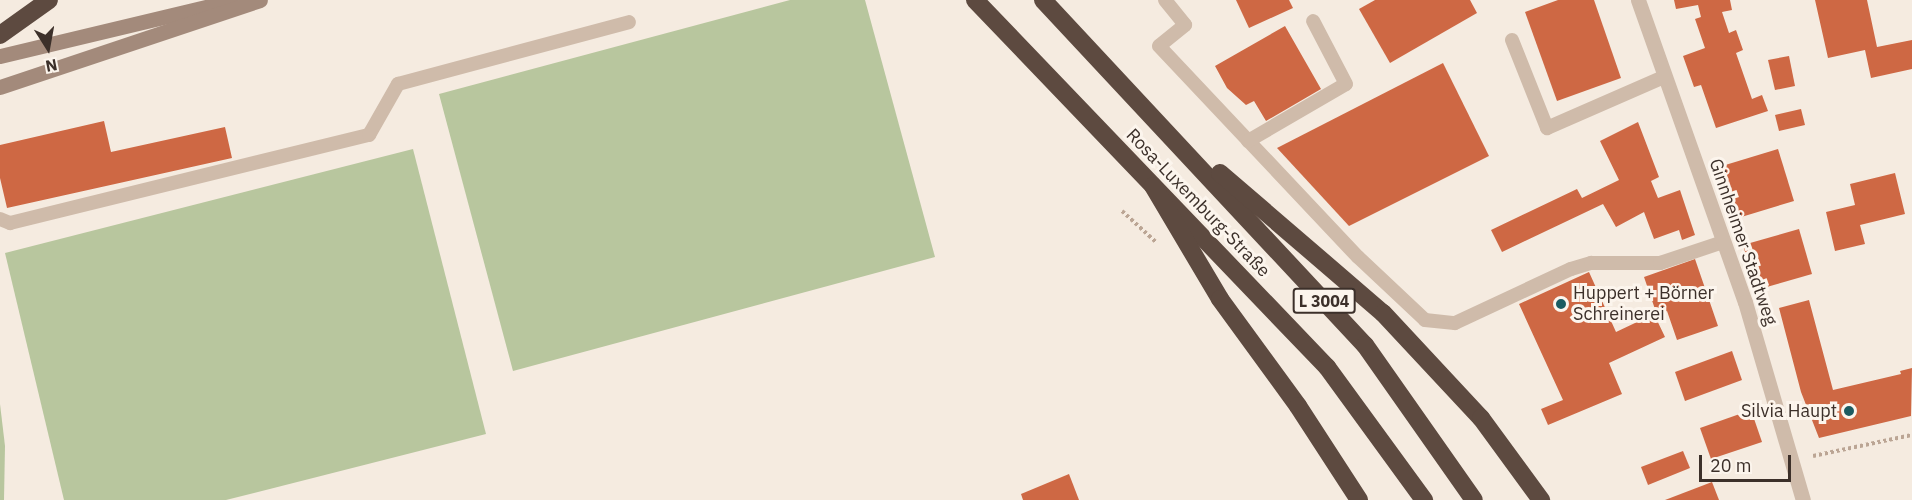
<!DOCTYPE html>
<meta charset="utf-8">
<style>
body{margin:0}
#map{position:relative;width:1912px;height:500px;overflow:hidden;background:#f5ebe0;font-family:"IBM Plex Sans",sans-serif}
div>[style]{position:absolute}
.green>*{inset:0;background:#b8c69e}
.building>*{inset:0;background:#ce6844}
.path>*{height:4px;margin-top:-2px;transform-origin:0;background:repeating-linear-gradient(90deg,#bba594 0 3px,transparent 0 6px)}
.lane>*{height:14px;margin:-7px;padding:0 7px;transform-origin:7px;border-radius:7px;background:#cfbbaa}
.street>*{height:15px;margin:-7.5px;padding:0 7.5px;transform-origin:7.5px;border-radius:7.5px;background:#cfbbaa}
.secondary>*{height:15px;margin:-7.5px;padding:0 7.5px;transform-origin:7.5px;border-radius:7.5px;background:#a38a7b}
.highway>*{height:18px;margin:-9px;padding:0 9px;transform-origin:9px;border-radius:9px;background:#5d4a40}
.highway-bridge>*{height:18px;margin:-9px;padding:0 9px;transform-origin:9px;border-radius:9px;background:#5d4a40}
.dots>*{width:16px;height:16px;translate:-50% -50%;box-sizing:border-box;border:3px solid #fcf5ed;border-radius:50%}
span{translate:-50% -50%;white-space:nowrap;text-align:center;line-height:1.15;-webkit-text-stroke:6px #fcf5ed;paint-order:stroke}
.shield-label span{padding:2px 4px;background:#fcf5ed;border:2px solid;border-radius:4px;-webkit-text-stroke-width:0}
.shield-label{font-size:16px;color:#3c302a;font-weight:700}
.street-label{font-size:18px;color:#3c302a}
.poi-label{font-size:18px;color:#3c302a}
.left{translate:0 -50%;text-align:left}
.right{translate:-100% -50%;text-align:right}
.north{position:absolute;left:18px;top:18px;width:60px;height:60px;-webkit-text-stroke:4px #fcf5ed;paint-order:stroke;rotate:169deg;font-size:16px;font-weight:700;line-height:24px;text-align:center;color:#3c302a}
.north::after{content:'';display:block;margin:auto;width:21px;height:27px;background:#3c302a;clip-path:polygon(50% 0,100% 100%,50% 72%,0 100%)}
.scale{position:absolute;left:1699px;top:455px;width:92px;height:27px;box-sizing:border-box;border:3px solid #3c302a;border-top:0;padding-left:8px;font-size:18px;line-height:21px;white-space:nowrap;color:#3c302a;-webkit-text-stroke:4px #fcf5ed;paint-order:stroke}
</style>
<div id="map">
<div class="green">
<div style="clip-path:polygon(790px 0,865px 0,935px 257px,513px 371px,439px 94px)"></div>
<div style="clip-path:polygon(413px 149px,486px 434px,226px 500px,64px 500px,5px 253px)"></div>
<div style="clip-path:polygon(0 404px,5px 446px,4px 500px,0 500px)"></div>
</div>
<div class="building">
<div style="clip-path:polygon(1236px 0,1289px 0,1293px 8px,1249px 28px)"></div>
<div style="clip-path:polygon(1375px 0,1470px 0,1477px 13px,1390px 63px,1359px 9px)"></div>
<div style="clip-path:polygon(1558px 0,1594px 0,1621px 78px,1557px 101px,1525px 12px)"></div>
<div style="clip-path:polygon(1674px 0,1730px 0,1732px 10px,1722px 12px,1729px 33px,1736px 30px,1743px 50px,1736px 53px,1752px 99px,1762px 95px,1768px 111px,1716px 128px,1701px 85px,1694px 87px,1683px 56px,1705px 48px,1695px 19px,1701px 17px,1698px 5px,1676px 9px)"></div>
<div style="clip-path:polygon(1815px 0,1867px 0,1877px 47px,1912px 40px,1912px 69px,1871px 78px,1865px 50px,1828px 58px)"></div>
<div style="clip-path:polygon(1285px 26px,1321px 89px,1266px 121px,1254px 101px,1246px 105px,1227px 88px,1215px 66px)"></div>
<div style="clip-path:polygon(1789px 56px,1795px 86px,1775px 90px,1768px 60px)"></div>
<div style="clip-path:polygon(1443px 63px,1489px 156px,1349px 226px,1277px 148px)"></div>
<div style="clip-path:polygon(1801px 109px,1805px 125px,1779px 131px,1775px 115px)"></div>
<div style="clip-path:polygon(104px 121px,111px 152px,225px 127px,232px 158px,7px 208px,0 178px,0 145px)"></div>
<div style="clip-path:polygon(1638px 122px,1659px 177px,1651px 181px,1658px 198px,1680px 190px,1695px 235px,1682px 240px,1679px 230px,1654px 239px,1644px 212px,1616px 227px,1603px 204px,1502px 252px,1491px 230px,1577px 189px,1582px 198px,1619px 180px,1600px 141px)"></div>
<div style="clip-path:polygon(1778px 149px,1794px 201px,1738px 218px,1722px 166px)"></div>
<div style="clip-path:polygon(1895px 173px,1905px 214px,1860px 225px,1865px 244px,1835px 251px,1826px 212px,1855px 205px,1850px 184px)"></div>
<div style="clip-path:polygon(1799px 229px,1812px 274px,1756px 290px,1743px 245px)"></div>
<div style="clip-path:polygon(1695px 259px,1718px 326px,1677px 340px,1667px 311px,1657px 315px,1644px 277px)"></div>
<div style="clip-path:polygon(1589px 272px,1616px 332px,1654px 314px,1665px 337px,1609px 363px,1622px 394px,1548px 425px,1541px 409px,1563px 400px,1519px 304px)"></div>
<div style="clip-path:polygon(1809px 300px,1833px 390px,1901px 374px,1900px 371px,1912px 368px,1911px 416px,1819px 438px,1801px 392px,1779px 308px)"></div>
<div style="clip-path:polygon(1732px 351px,1742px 380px,1685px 401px,1675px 372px)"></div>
<div style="clip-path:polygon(1751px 410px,1762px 442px,1711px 459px,1700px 428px)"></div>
<div style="clip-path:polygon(1683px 451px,1690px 468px,1648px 485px,1641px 467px)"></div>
<div style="clip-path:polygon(1069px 474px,1079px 500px,1023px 500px,1021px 494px)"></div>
<div style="clip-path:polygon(1712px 482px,1719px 500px,1665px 500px)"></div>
</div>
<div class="path">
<div style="left:1122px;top:211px;width:47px;rotate:42.4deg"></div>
<div style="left:1813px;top:456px;width:101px;rotate:-12deg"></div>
</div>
<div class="lane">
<div style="left:1165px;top:0;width:32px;rotate:51deg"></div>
<div style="left:1185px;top:25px;width:33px;rotate:141deg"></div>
<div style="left:1159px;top:46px;width:290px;rotate:46.7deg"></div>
<div style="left:1358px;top:257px;width:92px;rotate:43.2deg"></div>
<div style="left:1425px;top:320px;width:30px;rotate:6deg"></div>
<div style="left:1455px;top:323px;width:128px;rotate:-25deg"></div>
<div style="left:1571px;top:269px;width:21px;rotate:-17deg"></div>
<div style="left:1591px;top:263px;width:69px"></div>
<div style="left:1660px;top:263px;width:66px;rotate:-18.4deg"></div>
<div style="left:1512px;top:40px;width:95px;rotate:68.3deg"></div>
<div style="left:1547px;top:128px;width:128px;rotate:-23.6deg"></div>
<div style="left:1248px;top:141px;width:113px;rotate:-30.2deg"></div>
<div style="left:1346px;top:84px;width:71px;rotate:-117.6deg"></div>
<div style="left:0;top:219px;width:11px;rotate:22deg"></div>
<div style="left:10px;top:223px;width:370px;rotate:-13.8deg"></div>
<div style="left:369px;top:135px;width:59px;rotate:-60.4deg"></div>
<div style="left:398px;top:84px;width:239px;rotate:-15deg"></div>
</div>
<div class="street">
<div style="left:1638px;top:0;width:320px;rotate:70.5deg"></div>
<div style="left:1745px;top:302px;width:206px;rotate:73.7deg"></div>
</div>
<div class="secondary">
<div style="left:0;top:56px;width:237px;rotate:-13.4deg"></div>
<div style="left:0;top:87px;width:274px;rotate:-18.5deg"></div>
</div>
<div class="highway">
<div style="left:975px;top:0;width:509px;rotate:46.2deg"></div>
<div style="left:1327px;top:367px;width:165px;rotate:53.9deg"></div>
<div style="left:1043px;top:0;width:472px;rotate:47deg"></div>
<div style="left:1365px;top:345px;width:189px;rotate:54.9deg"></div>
<div style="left:0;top:35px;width:60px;rotate:-35.5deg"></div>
<div style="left:1220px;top:173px;width:215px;rotate:40.7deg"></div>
<div style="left:1383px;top:313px;width:144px;rotate:47deg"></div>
<div style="left:1481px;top:418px;width:102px;rotate:53.8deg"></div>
</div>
<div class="highway-bridge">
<div style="left:1153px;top:186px;width:131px;rotate:59.3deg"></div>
<div style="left:1220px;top:299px;width:132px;rotate:53.9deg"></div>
<div style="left:1298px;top:406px;width:112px;rotate:57deg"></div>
</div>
<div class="dots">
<div style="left:1561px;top:304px;background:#1c5b61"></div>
<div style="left:1849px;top:411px;background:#1c5b61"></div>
</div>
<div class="shield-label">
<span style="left:1324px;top:301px">L 3004</span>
</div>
<div class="street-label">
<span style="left:1198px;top:203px;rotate:46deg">Rosa-Luxemburg-Straße</span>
<span style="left:1743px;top:242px;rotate:71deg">Ginnheimer Stadtweg</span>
</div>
<div class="poi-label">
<span class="left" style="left:1573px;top:304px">Huppert + Börner<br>Schreinerei</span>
<span class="right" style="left:1837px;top:411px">Silvia Haupt</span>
</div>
<div class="north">N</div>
<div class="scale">20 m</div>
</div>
